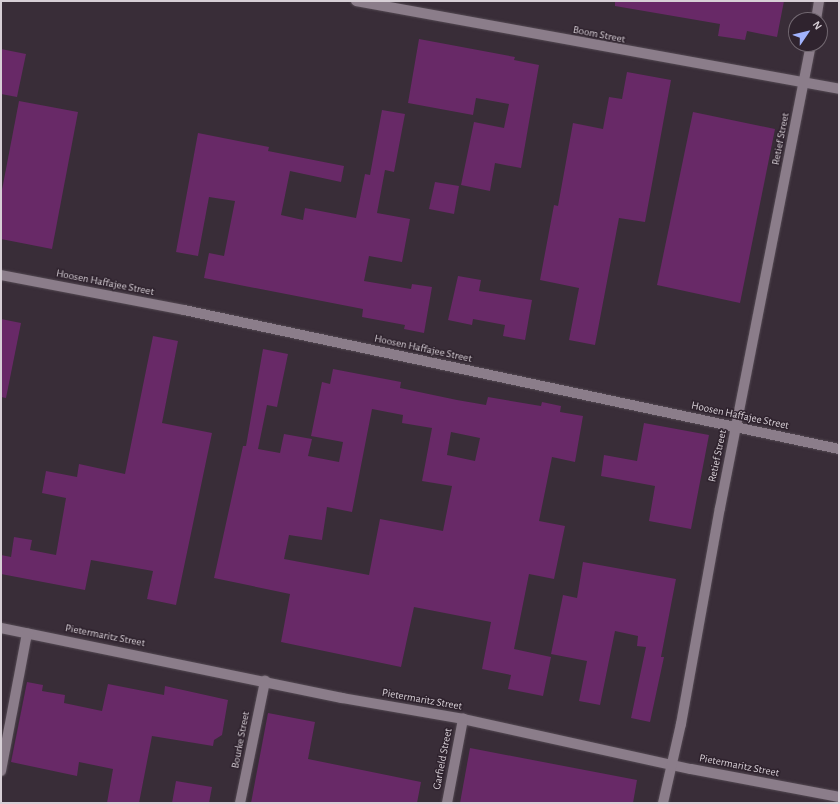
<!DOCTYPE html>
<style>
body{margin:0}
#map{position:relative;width:840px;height:804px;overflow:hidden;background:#392d38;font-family:"Alegreya Sans",sans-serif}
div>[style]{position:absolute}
.building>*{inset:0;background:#682967}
.roads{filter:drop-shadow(0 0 1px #534952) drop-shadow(0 0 1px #534952)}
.minor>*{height:10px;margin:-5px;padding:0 5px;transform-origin:5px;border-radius:5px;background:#8b7d8a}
span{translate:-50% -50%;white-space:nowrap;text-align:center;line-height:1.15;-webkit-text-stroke:3px #2f232e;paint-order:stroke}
.street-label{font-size:11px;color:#d7cfd6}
.frame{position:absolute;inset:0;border:2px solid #d7cfd6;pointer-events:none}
.north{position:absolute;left:788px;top:12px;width:40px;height:40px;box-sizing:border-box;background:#2f232e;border:1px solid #726871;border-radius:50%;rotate:55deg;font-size:11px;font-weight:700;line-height:16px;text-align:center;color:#d7cfd6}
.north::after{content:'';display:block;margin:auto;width:14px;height:18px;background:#a1b3fd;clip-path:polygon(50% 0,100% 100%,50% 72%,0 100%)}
</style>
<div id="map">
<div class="building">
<div style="clip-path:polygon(615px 1px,784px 1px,777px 37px,747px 31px,745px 40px,718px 36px,720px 24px,615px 6px)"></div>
<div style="clip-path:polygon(419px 39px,515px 57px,514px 60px,539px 65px,521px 168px,495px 163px,490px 191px,461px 185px,474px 122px,504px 128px,509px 104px,476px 98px,473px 115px,408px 103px)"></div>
<div style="clip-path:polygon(1px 49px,26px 54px,17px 97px,1px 94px)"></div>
<div style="clip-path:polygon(627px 72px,671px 80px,645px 222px,619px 218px,595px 345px,569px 340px,579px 288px,540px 280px,554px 205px,558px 206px,573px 123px,603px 129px,609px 97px,622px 99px)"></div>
<div style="clip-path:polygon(19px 101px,78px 112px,52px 249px,1px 239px,1px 195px)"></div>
<div style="clip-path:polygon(382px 110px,405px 114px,394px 172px,385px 170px,377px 213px,410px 219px,402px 262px,369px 256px,364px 281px,411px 289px,412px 284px,432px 287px,424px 333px,404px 329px,405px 325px,362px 317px,363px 309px,204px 278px,209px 253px,224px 256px,235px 201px,209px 197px,198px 256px,176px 252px,198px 133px,269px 147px,268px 151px,344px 166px,341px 182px,290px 171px,281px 215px,303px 220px,305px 208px,356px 218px,365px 174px,370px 175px)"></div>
<div style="clip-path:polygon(693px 112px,775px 129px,740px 303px,657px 285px)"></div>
<div style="clip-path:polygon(435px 182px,459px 186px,454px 214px,429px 209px)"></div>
<div style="clip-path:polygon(458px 276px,481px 280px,479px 291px,532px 300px,525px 340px,503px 336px,505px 325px,473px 319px,472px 325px,448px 320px)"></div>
<div style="clip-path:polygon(1px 319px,21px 323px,6px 398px,1px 397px)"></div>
<div style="clip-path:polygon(153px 336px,178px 341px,162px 423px,212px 433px,176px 605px,147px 599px,153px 571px,91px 560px,85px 590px,1px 574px,1px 555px,11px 557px,14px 537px,32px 540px,30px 550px,56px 555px,66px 498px,42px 493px,46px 471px,77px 477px,79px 464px,125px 474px)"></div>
<div style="clip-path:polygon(evenodd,263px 349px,288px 354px,277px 407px,267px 405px,258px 449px,280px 453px,284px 434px,312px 439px,308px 456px,339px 462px,343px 442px,311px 436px,322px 382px,330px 384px,333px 369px,401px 382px,400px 388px,457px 400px,486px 405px,488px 397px,541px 406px,542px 402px,561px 406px,560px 412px,583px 416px,575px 462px,552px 457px,539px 521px,565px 526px,554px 579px,529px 574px,514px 649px,551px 657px,543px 696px,508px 689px,511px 675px,482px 669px,491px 622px,414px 607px,401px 667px,281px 642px,290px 594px,214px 578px,243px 446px,246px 446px,263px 349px,372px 409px,403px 415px,402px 423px,432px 428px,422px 481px,452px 486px,443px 531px,380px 519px,369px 575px,284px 559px,289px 535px,322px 540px,327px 507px,352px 512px,372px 409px,263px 349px,451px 432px,480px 438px,475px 461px,447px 455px,451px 432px)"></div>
<div style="clip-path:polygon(644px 423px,709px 435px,691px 529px,649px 521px,655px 486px,601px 476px,604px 455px,637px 461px)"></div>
<div style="clip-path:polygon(583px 562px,676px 579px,661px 657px,664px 657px,650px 722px,631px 718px,646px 647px,637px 646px,638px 636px,615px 631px,600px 705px,579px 701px,587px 661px,551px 654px,563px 595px,577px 598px)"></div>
<div style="clip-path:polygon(27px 682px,43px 685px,42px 691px,65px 695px,64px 703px,102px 711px,108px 684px,164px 695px,165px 686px,228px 700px,222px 735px,214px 740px,213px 746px,152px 736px,139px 803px,107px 803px,113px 769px,79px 762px,77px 776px,11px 762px)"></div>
<div style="clip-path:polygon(268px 713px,315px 722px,308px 759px,421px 782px,417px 803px,251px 803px)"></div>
<div style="clip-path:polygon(470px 748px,637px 780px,633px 803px,460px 803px)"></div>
<div style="clip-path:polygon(176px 781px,212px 787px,209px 803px,172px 803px)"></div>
</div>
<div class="roads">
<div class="minor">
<div style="left:356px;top:1px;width:491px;rotate:10.3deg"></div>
<div style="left:816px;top:20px;width:19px;rotate:-81deg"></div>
<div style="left:1px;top:275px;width:186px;rotate:10.8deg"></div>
<div style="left:184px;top:310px;width:670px;rotate:11.98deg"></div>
<div style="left:1px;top:628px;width:348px;rotate:11.6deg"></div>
<div style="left:342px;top:698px;width:123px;rotate:9.8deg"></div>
<div style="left:463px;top:719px;width:233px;rotate:12.4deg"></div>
<div style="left:691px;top:769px;width:151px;rotate:10.7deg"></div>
<div style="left:1px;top:771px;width:140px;rotate:-79.3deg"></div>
<div style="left:240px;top:803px;width:125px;rotate:-78.4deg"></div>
<div style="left:447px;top:803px;width:86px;rotate:-79.2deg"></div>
<div style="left:663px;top:803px;width:81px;rotate:-77.2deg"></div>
<div style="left:681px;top:724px;width:219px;rotate:-79.8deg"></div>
<div style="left:720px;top:508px;width:473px;rotate:-78.9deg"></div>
</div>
</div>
<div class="street-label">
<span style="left:599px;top:35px;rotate:11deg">Boom Street</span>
<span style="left:781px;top:139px;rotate:-79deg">Retief Street</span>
<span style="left:105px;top:283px;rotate:11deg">Hoosen Haffajee Street</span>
<span style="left:423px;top:349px;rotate:12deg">Hoosen Haffajee Street</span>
<span style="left:740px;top:416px;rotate:12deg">Hoosen Haffajee Street</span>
<span style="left:718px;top:456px;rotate:-78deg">Retief Street</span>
<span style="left:105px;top:636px;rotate:11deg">Pietermaritz Street</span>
<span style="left:422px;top:700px;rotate:10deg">Pietermaritz Street</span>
<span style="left:241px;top:740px;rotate:-79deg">Bourke Street</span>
<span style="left:443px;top:759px;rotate:-79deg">Garfield Street</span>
<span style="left:739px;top:766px;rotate:11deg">Pietermaritz Street</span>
</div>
<div class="frame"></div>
<div class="north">N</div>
</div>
